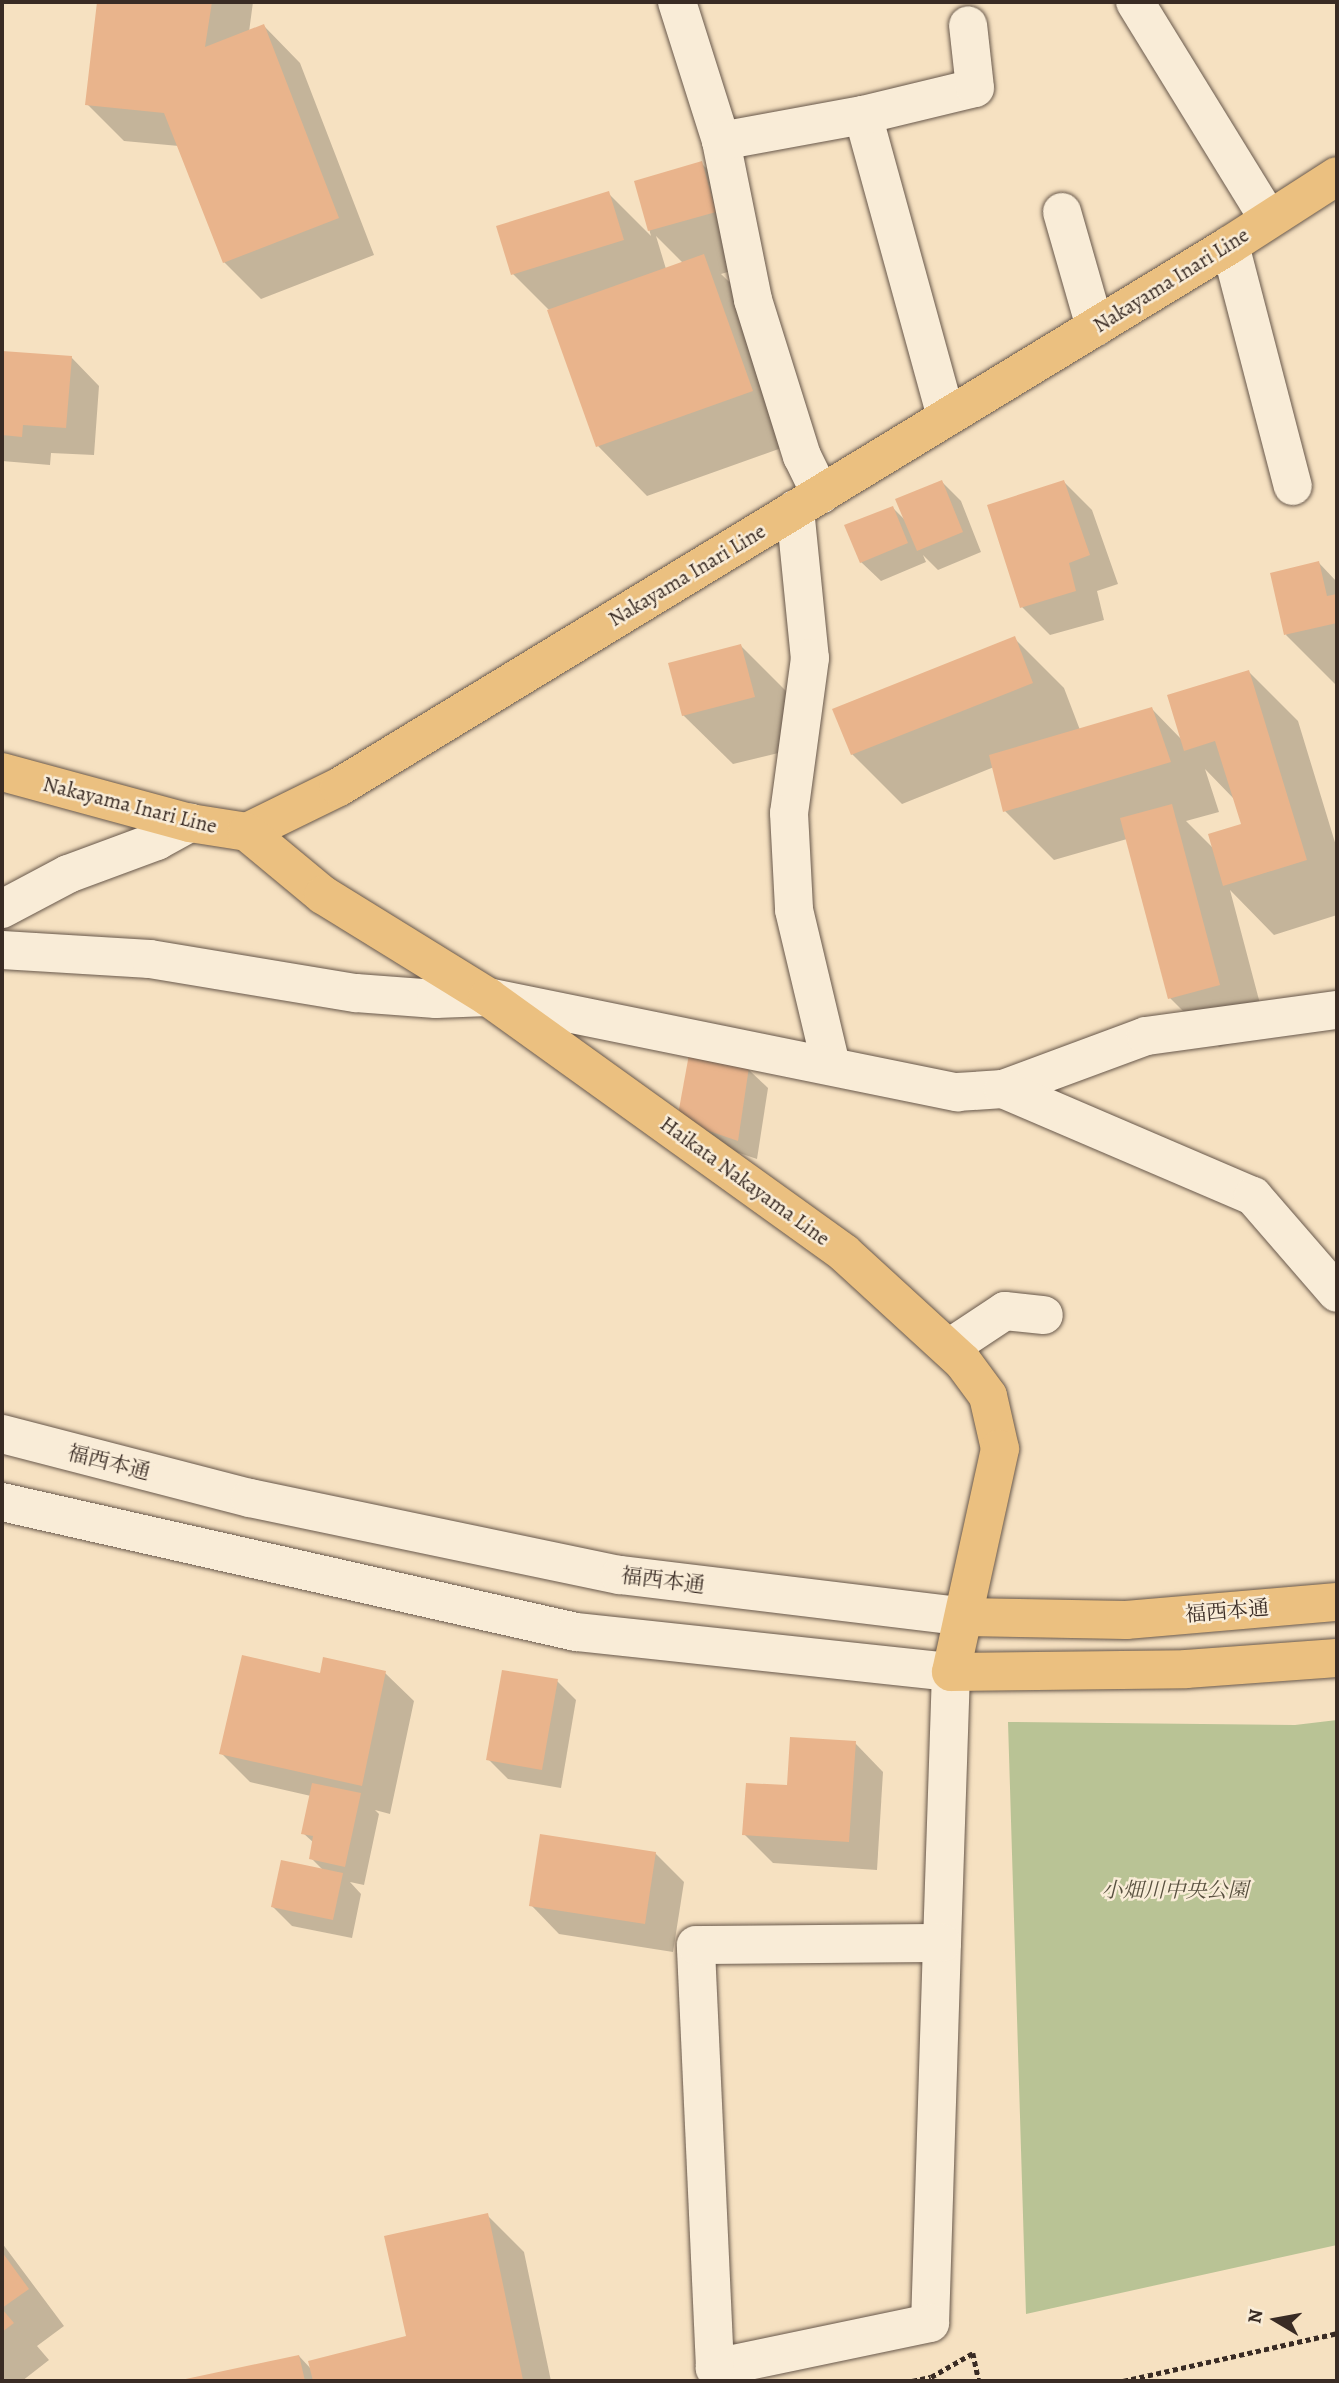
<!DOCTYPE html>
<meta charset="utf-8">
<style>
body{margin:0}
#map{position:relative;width:1339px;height:2383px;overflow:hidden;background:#f6e1c1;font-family:Alegreya,"Noto Serif JP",serif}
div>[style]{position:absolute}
.green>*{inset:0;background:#b9c395}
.shadow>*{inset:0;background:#0003}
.building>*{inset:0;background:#e9b48c}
.path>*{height:4.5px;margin-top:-2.25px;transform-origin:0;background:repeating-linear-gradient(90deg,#392b24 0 5px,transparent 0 8.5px)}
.roads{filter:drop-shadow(0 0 2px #68584b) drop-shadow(0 0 2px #68584b)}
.minor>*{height:38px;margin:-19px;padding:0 19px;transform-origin:19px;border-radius:19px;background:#f9ecd7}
.major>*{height:38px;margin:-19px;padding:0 19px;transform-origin:19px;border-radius:19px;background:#ebc080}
span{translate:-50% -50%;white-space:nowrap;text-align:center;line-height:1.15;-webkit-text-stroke:5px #f9ecd7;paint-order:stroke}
.street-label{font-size:21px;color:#392b24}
.park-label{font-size:21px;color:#595140;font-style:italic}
.frame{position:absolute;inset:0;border:4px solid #392b24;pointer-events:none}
.north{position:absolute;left:1241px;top:2285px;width:70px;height:70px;-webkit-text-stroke:5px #f9ecd7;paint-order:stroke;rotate:280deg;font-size:19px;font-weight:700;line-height:28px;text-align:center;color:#392b24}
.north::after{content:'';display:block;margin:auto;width:24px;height:32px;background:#392b24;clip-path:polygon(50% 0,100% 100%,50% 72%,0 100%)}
</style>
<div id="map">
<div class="green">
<div style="clip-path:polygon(1337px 1720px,1337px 2245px,1026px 2314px,1008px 1722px,1295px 1725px)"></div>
</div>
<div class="shadow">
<div style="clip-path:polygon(98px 2px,253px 2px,249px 32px,264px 26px,300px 63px,374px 255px,261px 299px,224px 262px,179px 146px,124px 141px,87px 104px)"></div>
<div style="clip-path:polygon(evenodd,701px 163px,751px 213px,765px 261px,721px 274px,753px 305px,801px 441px,647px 496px,598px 446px,549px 310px,513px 274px,608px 193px,651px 236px,636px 183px,701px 163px,656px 236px,683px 263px,666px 269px,656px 236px)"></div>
<div style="clip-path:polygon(2px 353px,71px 357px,99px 386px,94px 455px,51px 453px,50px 465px,2px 461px)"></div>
<div style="clip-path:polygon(942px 482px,961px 501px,981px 552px,938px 570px,923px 555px,926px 562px,881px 581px,861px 562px,893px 508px,906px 521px)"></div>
<div style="clip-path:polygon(1064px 482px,1092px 510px,1118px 584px,1097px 591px,1104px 620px,1050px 635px,1022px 607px)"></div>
<div style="clip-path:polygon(1319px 563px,1337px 582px,1335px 684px,1286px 635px)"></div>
<div style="clip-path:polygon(evenodd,1014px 638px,1064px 688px,1080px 730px,1152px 709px,1182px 740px,1249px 672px,1298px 721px,1337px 849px,1337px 915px,1274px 935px,1230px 890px,1268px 1034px,1219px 1047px,1170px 998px,1127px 839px,1054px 860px,1005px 811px,994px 767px,902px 804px,852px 754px,1014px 638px,1205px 769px,1235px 800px,1243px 825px,1214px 849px,1186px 821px,1219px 812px,1205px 769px)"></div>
<div style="clip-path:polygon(741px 646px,790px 695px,803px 747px,733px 764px,683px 715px)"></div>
<div style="clip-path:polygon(748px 1069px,768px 1088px,757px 1159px,698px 1139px)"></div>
<div style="clip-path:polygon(385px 1673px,414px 1701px,390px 1814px,375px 1810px,379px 1814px,364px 1885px,350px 1882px,361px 1894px,352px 1938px,292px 1926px,273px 1907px,323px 1870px,311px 1858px,314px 1843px,303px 1833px,311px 1796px,250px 1782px,221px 1753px,321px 1675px)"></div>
<div style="clip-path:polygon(557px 1681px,576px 1700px,561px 1788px,508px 1779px,488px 1759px)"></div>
<div style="clip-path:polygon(855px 1743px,883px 1772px,877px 1870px,773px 1863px,744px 1834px,789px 1787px)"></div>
<div style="clip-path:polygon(655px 1853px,684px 1882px,673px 1952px,559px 1934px,531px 1905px)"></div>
<div style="clip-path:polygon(487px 2215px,524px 2252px,551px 2381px,184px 2381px,299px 2356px,312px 2370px,408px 2337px)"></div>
<div style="clip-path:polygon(2px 2243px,64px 2326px,37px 2346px,49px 2360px,22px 2381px,2px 2381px)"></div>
</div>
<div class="building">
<div style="clip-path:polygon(97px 2px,212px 2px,205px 47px,264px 24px,339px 218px,223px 263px,164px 113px,85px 105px)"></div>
<div style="clip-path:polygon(702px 161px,716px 212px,648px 231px,634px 181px)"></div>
<div style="clip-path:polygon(609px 191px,624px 240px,511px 275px,496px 226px)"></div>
<div style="clip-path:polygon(704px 254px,753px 391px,596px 447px,547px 310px)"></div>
<div style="clip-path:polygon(2px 351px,72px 356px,66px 428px,23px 425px,22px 437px,2px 435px)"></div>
<div style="clip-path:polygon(942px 480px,963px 532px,917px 551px,895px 499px)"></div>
<div style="clip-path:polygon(1064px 480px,1090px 555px,1069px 563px,1076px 591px,1020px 608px,987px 505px)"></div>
<div style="clip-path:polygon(893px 506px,908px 543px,860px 563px,844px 525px)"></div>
<div style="clip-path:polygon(1319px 561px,1327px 596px,1337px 594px,1337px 623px,1284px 635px,1270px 573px)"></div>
<div style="clip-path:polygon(1015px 636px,1033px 683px,851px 755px,832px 709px)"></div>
<div style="clip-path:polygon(741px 644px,755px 697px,682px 716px,668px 663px)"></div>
<div style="clip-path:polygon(1249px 670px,1307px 860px,1223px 886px,1208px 834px,1241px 824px,1215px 741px,1184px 751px,1167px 695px)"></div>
<div style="clip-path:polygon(1152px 707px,1171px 762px,1003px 812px,989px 755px)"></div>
<div style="clip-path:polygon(1172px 804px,1220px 985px,1168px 999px,1120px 818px)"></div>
<div style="clip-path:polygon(690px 1049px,749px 1067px,738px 1141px,677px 1120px)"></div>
<div style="clip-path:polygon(242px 1655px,320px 1673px,323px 1657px,386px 1671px,362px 1786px,219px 1754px)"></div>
<div style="clip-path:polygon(502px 1670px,558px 1679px,542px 1770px,486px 1760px)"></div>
<div style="clip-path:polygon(790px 1737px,856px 1741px,849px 1842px,742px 1835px,746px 1783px,787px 1785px)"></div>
<div style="clip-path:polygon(312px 1783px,361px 1793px,345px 1867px,309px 1859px,313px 1836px,301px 1834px)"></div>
<div style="clip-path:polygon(540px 1834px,656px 1852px,645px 1924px,529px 1906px)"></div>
<div style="clip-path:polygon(281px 1860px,343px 1873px,333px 1920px,271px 1907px)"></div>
<div style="clip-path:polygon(488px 2213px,523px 2380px,313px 2381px,308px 2361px,406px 2336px,384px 2236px)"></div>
<div style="clip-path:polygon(2px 2252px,29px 2289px,2px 2308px)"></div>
<div style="clip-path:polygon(2px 2309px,14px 2323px,2px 2332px)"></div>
<div style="clip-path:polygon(299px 2355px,305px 2381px,181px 2381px,181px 2380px)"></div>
</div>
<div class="path">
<div style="left:912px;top:2381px;width:19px;rotate:-12deg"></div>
<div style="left:931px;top:2377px;width:48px;rotate:-29.7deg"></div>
<div style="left:973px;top:2353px;width:29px;rotate:78deg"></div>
<div style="left:1123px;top:2381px;width:219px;rotate:-12.6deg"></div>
</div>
<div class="roads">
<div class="minor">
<div style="left:677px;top:2px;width:146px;rotate:72.4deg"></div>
<div style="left:721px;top:141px;width:162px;rotate:78.6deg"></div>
<div style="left:753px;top:300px;width:164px;rotate:72.6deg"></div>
<div style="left:802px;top:456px;width:43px;rotate:64deg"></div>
<div style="left:1135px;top:2px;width:254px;rotate:58.4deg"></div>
<div style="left:863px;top:115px;width:313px;rotate:74.6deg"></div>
<div style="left:721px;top:141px;width:144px;rotate:-10.4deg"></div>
<div style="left:863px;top:115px;width:115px;rotate:-13.6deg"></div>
<div style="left:975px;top:88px;width:63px;rotate:-96.3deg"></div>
<div style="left:1062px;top:212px;width:120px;rotate:74deg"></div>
<div style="left:1230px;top:245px;width:249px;rotate:75.4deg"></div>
<div style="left:795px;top:509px;width:150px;rotate:84.3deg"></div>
<div style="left:810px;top:658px;width:156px;rotate:97.7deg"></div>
<div style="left:789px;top:813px;width:97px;rotate:87deg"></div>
<div style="left:794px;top:910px;width:159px;rotate:76.6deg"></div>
<div style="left:2px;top:909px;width:75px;rotate:-27.9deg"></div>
<div style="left:68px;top:874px;width:95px;rotate:-20.3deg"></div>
<div style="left:157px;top:841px;width:38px;rotate:-29deg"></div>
<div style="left:2px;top:950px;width:148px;rotate:3.5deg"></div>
<div style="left:150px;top:959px;width:209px;rotate:9.4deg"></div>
<div style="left:356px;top:993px;width:80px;rotate:4.3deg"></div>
<div style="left:436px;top:999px;width:52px;rotate:-2.2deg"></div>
<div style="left:488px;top:997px;width:479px;rotate:11.5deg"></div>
<div style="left:957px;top:1092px;width:46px;rotate:-3.7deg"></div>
<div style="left:1003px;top:1089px;width:153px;rotate:-20.3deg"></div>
<div style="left:1146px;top:1036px;width:193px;rotate:-7.8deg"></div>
<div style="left:1003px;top:1089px;width:272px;rotate:23.2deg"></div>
<div style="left:1253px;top:1196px;width:128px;rotate:49.1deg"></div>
<div style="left:949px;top:1348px;width:67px;rotate:-33.5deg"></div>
<div style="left:1005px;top:1311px;width:39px;rotate:6deg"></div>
<div style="left:2px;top:1434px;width:256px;rotate:14.5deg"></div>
<div style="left:250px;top:1498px;width:378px;rotate:11.8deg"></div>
<div style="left:620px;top:1575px;width:348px;rotate:6.9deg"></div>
<div style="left:2px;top:1502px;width:589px;rotate:12.76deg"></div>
<div style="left:576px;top:1632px;width:377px;rotate:6.1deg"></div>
<div style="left:951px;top:1672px;width:271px;rotate:91.9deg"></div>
<div style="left:942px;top:1943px;width:380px;rotate:91.8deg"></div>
<div style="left:930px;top:2323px;width:220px;rotate:168.2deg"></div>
<div style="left:715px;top:2368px;width:423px;rotate:-92.6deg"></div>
<div style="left:696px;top:1945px;width:246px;rotate:-0.5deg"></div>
</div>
<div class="major">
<div style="left:2px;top:772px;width:195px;rotate:15.2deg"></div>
<div style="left:190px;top:823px;width:58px;rotate:9deg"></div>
<div style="left:247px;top:832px;width:102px;rotate:-26.1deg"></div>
<div style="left:339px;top:787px;width:1043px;rotate:-31.31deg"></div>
<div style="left:1230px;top:245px;width:127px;rotate:-32.8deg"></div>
<div style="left:247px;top:832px;width:99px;rotate:39.7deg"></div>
<div style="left:323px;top:895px;width:194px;rotate:31.7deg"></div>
<div style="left:488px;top:997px;width:438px;rotate:35.7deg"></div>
<div style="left:844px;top:1253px;width:161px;rotate:42.5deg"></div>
<div style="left:963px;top:1362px;width:42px;rotate:53.7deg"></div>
<div style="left:988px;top:1396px;width:54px;rotate:77.2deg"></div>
<div style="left:1000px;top:1449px;width:228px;rotate:102.4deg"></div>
<div style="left:951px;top:1672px;width:235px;rotate:-0.7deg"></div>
<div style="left:1186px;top:1669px;width:151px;rotate:-4.2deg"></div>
<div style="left:965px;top:1617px;width:161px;rotate:1.1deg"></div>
<div style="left:1126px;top:1620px;width:212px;rotate:-4.9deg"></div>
</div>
</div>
<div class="street-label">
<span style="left:1171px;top:280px;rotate:-32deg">Nakayama Inari Line</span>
<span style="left:687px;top:575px;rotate:-31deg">Nakayama Inari Line</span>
<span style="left:130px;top:805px;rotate:14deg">Nakayama Inari Line</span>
<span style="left:745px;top:1181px;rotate:36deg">Haikata Nakayama Line</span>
<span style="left:109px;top:1462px;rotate:14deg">福西本通</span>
<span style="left:663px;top:1580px;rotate:7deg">福西本通</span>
<span style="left:1227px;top:1611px;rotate:-5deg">福西本通</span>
</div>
<div class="park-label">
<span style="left:1175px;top:1890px">小畑川中央公園</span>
</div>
<div class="frame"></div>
<div class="north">N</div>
</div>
